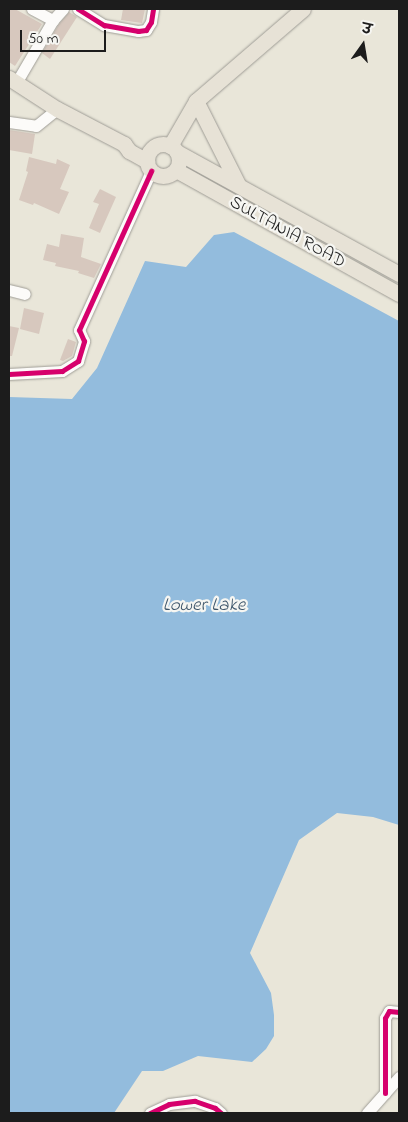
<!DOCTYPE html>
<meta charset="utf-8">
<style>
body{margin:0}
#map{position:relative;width:408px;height:1122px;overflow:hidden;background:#e9e6d9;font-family:"Indie Flower","Playpen Sans Deva",sans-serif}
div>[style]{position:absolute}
.water>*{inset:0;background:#93bcdd}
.building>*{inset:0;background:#d7c8be}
.roads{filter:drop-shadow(0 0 1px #9f9d96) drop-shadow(0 0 1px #9f9d96)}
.minor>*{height:11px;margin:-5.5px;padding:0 5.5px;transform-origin:5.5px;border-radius:5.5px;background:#fcfbf9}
.major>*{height:15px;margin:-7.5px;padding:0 7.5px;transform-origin:7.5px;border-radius:7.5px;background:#e7e2d6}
.major>.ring{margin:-7.5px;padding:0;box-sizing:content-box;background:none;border:15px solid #e7e2d6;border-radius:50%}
.cycleway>*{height:5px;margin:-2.5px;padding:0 2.5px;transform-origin:2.5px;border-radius:2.5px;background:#d6006c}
span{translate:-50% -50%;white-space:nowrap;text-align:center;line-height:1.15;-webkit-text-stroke:4.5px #f6f6f2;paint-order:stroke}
.street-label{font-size:18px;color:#1c1c1c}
.water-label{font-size:19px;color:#3d556a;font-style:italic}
.frame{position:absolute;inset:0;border:10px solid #1c1c1c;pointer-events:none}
.north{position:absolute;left:338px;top:20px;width:50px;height:50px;-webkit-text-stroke:4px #f6f6f2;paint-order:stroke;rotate:13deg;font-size:14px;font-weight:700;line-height:20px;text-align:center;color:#1c1c1c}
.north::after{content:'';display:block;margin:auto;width:18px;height:22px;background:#1c1c1c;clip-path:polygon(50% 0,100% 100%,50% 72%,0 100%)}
.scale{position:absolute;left:20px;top:30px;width:86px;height:22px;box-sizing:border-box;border:2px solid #1c1c1c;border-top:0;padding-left:6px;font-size:15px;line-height:18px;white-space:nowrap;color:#1c1c1c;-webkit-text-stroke:4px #f6f6f2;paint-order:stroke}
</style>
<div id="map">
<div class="water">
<div style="clip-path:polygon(234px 232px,399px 321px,399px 825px,373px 817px,337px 813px,299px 840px,250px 953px,271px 993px,274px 1015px,274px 1036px,266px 1049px,252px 1062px,198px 1056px,163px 1071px,142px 1071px,114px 1113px,9px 1113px,9px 397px,72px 399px,97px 368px,145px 261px,186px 267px,214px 235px)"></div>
</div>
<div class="building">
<div style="clip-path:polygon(9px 9px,15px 9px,42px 24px,15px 66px,9px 62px)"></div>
<div style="clip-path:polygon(123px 9px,145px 9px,142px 23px,121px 20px)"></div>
<div style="clip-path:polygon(69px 12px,77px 17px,50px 59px,42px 53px,59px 24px)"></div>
<div style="clip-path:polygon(9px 130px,35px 134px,32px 154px,9px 150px)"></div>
<div style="clip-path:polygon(29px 157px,56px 164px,57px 159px,70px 165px,60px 189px,69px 192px,59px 214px,34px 203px,33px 205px,19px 200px,28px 172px,26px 171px)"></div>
<div style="clip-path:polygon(100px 189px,116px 197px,100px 233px,89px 228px,99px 204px,93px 202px)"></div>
<div style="clip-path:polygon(61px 234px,84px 238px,81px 257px,101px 264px,94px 278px,78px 273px,79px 271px,55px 266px,56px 263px,43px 260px,47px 244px,59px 247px)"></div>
<div style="clip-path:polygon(24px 308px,44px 313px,39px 334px,20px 329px)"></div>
<div style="clip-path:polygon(9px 326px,19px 328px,12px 356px,9px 356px)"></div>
<div style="clip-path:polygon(68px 339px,76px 342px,72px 356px,63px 361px,60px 360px)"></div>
</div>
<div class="roads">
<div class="minor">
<div style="left:32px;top:9px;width:24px;rotate:28deg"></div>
<div style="left:78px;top:9px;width:31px;rotate:32deg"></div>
<div style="left:104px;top:25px;width:35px;rotate:10deg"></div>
<div style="left:138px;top:31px;width:8px;rotate:-7deg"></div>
<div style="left:146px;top:30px;width:9px;rotate:-58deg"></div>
<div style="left:151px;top:22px;width:13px;rotate:-81deg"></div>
<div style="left:16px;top:83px;width:73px;rotate:-59.6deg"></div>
<div style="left:53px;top:20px;width:15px;rotate:-48deg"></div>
<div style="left:9px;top:122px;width:27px;rotate:8deg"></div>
<div style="left:36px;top:126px;width:27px;rotate:-39deg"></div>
<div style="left:9px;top:290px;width:16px;rotate:14deg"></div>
<div style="left:9px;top:374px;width:53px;rotate:-3.2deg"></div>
<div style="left:62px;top:371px;width:19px;rotate:-32deg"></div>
<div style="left:78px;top:361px;width:21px;rotate:-73deg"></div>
<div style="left:84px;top:341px;width:12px;rotate:-114deg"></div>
<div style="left:79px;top:330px;width:175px;rotate:-65.6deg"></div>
<div style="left:385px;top:1093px;width:75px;rotate:-90deg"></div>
<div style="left:385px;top:1018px;width:8px;rotate:-60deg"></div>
<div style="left:389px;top:1011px;width:10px;rotate:6deg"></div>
<div style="left:150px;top:1113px;width:21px;rotate:-25deg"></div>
<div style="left:169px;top:1104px;width:26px;rotate:-7deg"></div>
<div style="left:195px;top:1101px;width:21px;rotate:19deg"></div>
<div style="left:215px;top:1108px;width:8px;rotate:40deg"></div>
<div style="left:367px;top:1113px;width:48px;rotate:-48.4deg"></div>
</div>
<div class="major">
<div style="left:9px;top:78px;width:57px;rotate:32.9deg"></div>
<div style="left:57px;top:109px;width:76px;rotate:27.6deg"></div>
<div style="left:124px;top:144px;width:9px;rotate:54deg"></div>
<div style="left:129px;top:151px;width:21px;rotate:29deg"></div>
<div style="left:196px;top:101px;width:93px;rotate:63.2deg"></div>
<div class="ring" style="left:147px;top:144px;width:17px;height:17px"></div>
<div style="left:170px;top:146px;width:52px;rotate:-60deg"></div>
<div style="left:196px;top:101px;width:141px;rotate:-40.7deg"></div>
<div style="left:177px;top:152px;width:253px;rotate:28.8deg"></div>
<div style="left:176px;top:170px;width:255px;rotate:29.1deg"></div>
</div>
</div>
<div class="cycleway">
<div style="left:78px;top:9px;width:31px;rotate:32deg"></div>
<div style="left:104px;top:25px;width:35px;rotate:10deg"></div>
<div style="left:138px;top:31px;width:8px;rotate:-7deg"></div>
<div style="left:146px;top:30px;width:9px;rotate:-58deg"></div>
<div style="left:151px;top:22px;width:13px;rotate:-81deg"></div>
<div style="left:9px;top:374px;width:53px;rotate:-3.2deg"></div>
<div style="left:62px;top:371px;width:19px;rotate:-32deg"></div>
<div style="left:78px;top:361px;width:21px;rotate:-73deg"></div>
<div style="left:84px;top:341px;width:12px;rotate:-114deg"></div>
<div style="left:79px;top:330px;width:175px;rotate:-65.6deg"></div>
<div style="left:385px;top:1093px;width:75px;rotate:-90deg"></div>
<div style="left:385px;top:1018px;width:8px;rotate:-60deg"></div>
<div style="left:389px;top:1011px;width:10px;rotate:6deg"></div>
<div style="left:150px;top:1113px;width:21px;rotate:-25deg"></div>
<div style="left:169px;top:1104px;width:26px;rotate:-7deg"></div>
<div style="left:195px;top:1101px;width:21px;rotate:19deg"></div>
<div style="left:215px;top:1108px;width:8px;rotate:40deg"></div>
</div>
<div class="street-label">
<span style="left:287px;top:233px;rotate:29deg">SULTANIA ROAD</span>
</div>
<div class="water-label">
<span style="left:204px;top:606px">Lower Lake</span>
</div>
<div class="frame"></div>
<div class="north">उ</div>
<div class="scale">50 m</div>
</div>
